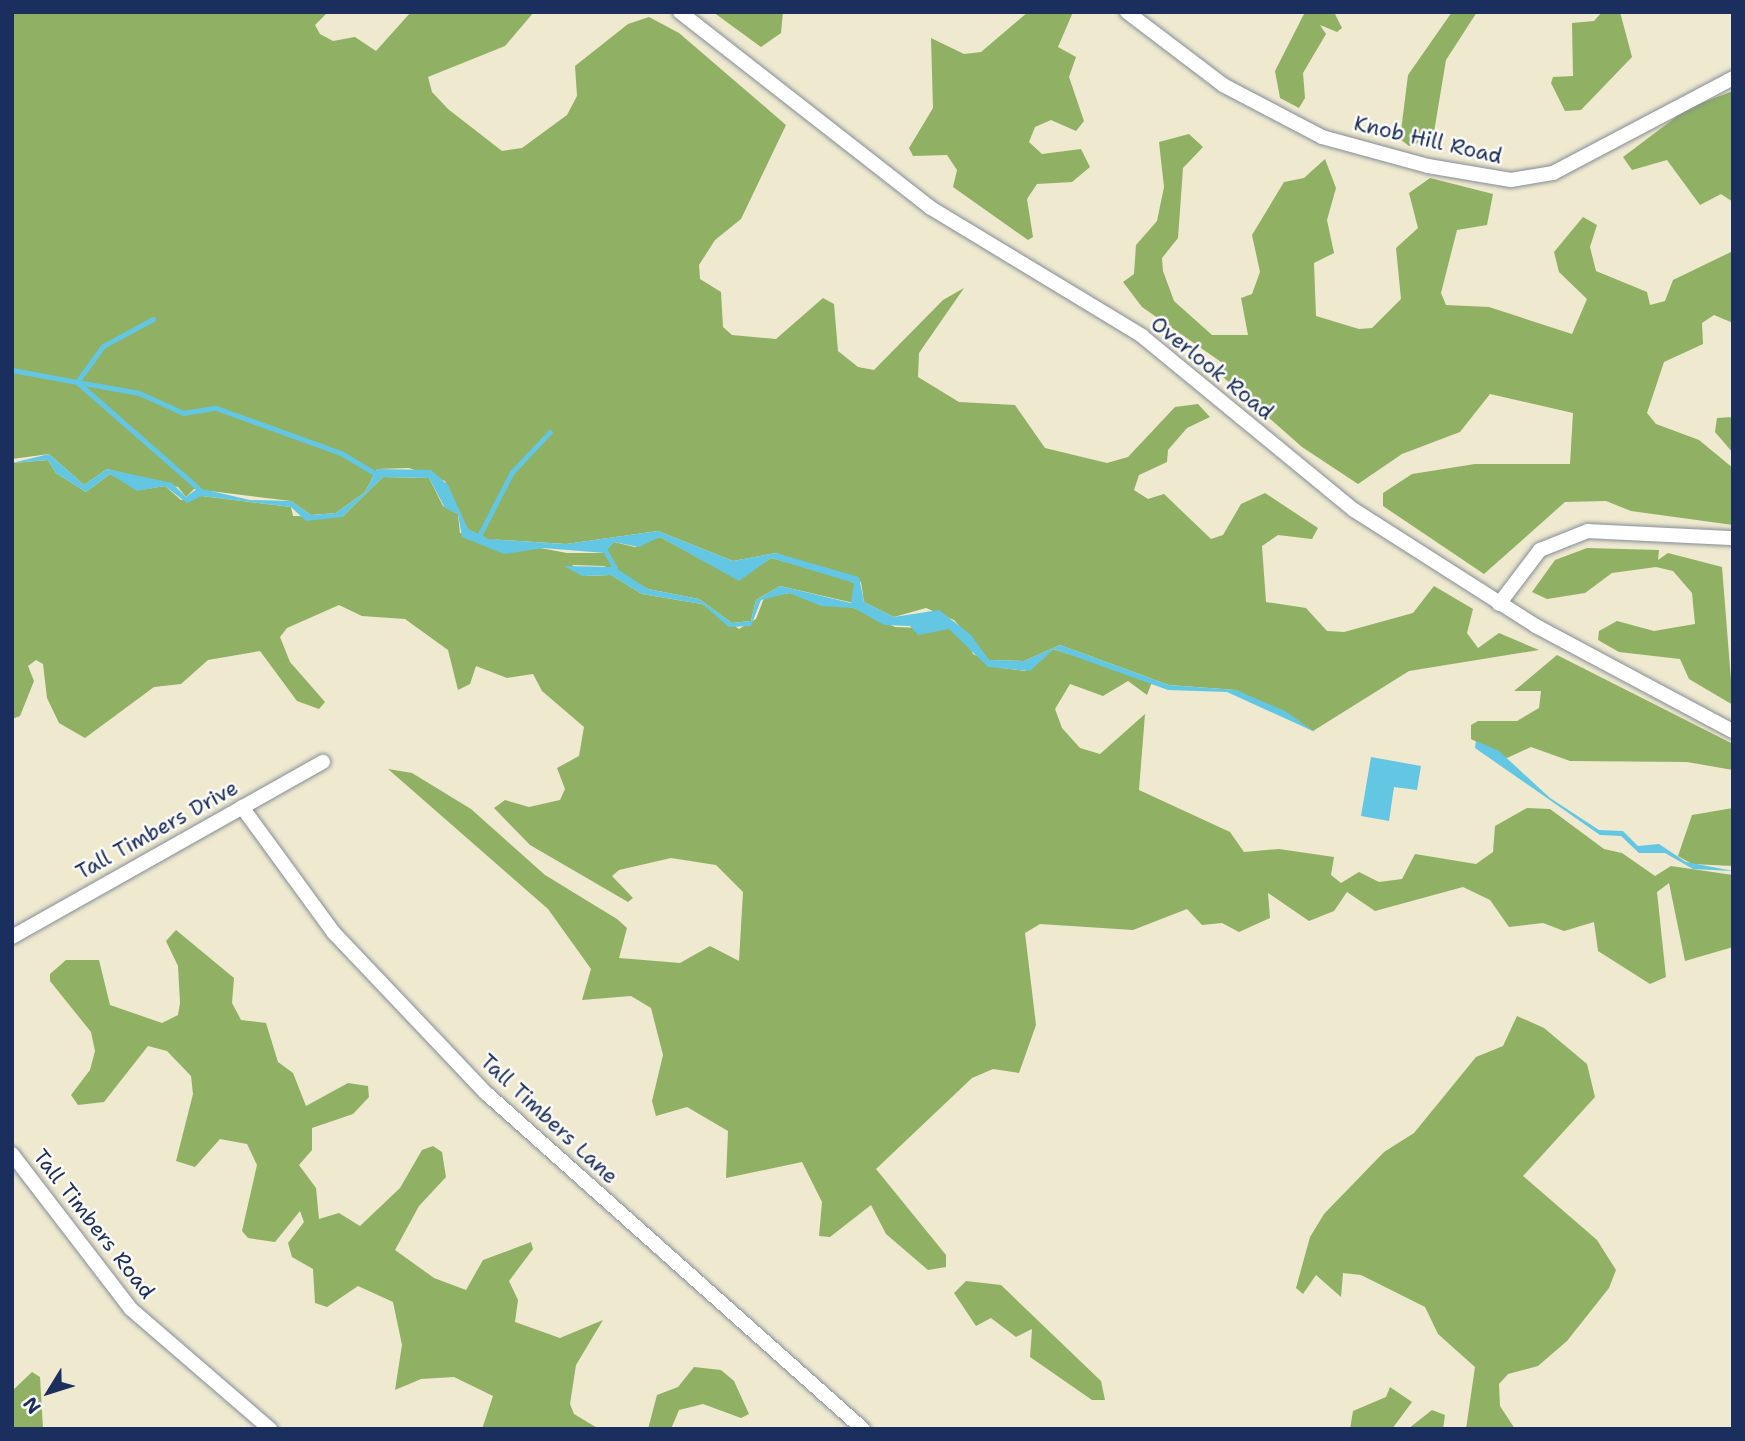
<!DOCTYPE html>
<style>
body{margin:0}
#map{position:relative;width:1745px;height:1441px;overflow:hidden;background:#eee9cf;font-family:"Shantell Sans",sans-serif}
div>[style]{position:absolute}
.forest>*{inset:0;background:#90b063}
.water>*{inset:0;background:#63c6e2}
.stream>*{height:5px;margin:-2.5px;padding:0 2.5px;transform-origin:2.5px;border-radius:2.5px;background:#63c6e2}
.roads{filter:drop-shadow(0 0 2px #848c96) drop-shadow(0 0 2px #848c96)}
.minor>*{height:14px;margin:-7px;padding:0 7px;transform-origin:7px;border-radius:7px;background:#fff}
span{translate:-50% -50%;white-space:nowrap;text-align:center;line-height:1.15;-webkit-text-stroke:5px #fdfcf7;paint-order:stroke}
.street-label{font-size:21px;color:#1b2f5e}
.frame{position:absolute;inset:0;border:14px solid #1b2f5e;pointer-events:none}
.north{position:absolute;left:14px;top:1357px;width:70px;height:70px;-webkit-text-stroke:5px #fdfcf7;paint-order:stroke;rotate:232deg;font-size:19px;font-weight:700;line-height:28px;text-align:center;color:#1b2f5e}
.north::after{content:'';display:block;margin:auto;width:24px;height:32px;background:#1b2f5e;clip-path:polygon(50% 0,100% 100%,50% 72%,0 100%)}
</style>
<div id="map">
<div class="forest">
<div style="clip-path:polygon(12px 12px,328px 12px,315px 25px,320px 34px,333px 41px,355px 37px,376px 51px,411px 12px,534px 12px,505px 46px,428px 77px,432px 92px,448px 109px,502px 151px,522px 148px,567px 115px,577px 96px,575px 66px,628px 24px,649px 17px,679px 33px,786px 125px,741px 219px,715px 240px,699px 265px,700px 279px,721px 292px,723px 327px,732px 335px,776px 339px,823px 298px,834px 304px,838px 351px,858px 367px,874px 370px,943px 300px,964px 288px,919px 353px,918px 377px,959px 402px,1015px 405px,1045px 448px,1107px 463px,1128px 457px,1175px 407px,1198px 404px,1210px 417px,1187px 428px,1168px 450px,1167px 462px,1139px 475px,1134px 490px,1148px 499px,1164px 494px,1211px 539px,1223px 535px,1241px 504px,1265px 493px,1318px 528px,1312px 539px,1278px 535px,1262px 546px,1266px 602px,1306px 608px,1327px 631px,1344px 632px,1413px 613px,1434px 586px,1473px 609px,1467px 633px,1478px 648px,1499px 633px,1539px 650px,1409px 671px,1313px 731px,1236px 690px,1169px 685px,1060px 645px,1024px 661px,989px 660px,954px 620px,926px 608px,894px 617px,864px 602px,861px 582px,776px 553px,733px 561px,658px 531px,566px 544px,488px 539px,467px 529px,445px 481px,409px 468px,377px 469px,365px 492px,336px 513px,311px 515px,291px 501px,194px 489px,186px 497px,178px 487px,107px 469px,84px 485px,49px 454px,12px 459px)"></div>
<div style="clip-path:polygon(713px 12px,783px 12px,781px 33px,761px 47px)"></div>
<div style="clip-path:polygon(1028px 12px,1073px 12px,1058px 47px,1076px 57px,1069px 77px,1084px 121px,1076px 131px,1051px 120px,1035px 127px,1029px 142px,1042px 154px,1081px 149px,1090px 167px,1072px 182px,1037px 184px,1027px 199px,1033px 237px,1028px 240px,953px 187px,957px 170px,947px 155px,913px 156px,909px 148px,933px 108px,931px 38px,964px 54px,981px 52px)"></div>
<div style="clip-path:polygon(1305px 12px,1334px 12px,1342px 28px,1337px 32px,1320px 25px,1326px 34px,1303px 73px,1305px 98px,1299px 108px,1280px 98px,1275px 71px)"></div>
<div style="clip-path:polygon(1452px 12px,1477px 12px,1446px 60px,1433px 138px,1409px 146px,1400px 139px,1408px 75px)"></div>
<div style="clip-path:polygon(1602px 12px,1620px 12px,1632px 57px,1581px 110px,1565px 111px,1551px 83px,1553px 77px,1573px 76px,1572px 23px,1594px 21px)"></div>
<div style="clip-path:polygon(1733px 91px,1733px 202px,1721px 194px,1700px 205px,1667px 160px,1632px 170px,1623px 157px,1688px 108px)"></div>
<div style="clip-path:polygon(1189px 134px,1203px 147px,1183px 168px,1178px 238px,1162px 258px,1163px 271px,1174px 301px,1212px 335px,1248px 335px,1241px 298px,1252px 294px,1260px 272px,1252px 235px,1284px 182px,1304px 178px,1325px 159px,1336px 188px,1327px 220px,1334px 253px,1314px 263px,1316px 316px,1359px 329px,1372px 328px,1401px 299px,1396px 248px,1418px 228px,1409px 193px,1430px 178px,1493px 194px,1487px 225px,1457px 230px,1441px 293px,1446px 305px,1489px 307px,1572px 334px,1587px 299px,1559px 272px,1554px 252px,1583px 217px,1597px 225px,1590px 247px,1596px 271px,1647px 292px,1650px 305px,1665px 301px,1673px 280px,1733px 251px,1733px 323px,1714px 315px,1702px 323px,1703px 344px,1664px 362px,1647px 413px,1656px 424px,1699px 440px,1733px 468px,1733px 525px,1631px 511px,1606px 501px,1565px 502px,1484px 574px,1383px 506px,1383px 493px,1412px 474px,1475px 464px,1570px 464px,1573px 413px,1490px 394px,1460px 432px,1402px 454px,1358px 484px,1302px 447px,1223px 377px,1224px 364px,1142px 307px,1123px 282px,1134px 274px,1136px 245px,1157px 221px,1164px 187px,1159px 142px)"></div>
<div style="clip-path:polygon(1733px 417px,1733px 453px,1715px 432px,1717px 418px)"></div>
<div style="clip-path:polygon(48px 460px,56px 473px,86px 492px,110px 474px,140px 490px,165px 486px,181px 500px,202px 496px,291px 507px,293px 516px,342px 517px,383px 477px,429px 478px,443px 506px,458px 514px,460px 533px,567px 553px,602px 553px,614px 542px,635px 547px,660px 537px,739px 580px,771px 558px,837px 576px,854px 583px,854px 603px,780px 586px,756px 600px,751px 621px,732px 623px,699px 599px,648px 589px,604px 566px,572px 565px,586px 576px,611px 575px,642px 594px,702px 604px,739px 629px,756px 619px,764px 598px,789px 593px,854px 608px,895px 627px,949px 629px,966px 639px,973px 654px,1002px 668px,1025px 671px,1053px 649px,1141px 677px,1152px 682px,1147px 695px,1128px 681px,1103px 696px,1070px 684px,1055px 709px,1062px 728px,1080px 748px,1100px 754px,1145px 714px,1139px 790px,1230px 832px,1244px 852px,1279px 849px,1334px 857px,1331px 875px,1341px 883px,1359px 872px,1379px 882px,1402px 879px,1415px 854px,1476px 864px,1493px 852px,1495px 826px,1527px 808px,1550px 809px,1604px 849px,1622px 853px,1655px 876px,1671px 866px,1733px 875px,1733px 947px,1685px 961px,1669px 883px,1657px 892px,1666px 977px,1650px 984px,1598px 951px,1594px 922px,1564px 931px,1543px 923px,1509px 927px,1490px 900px,1463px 887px,1375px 911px,1347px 892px,1334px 911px,1309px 921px,1268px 893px,1270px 918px,1239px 932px,1222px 923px,1202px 925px,1187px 909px,1133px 930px,1040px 924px,1025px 933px,1036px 1025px,1019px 1073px,993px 1069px,972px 1078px,876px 1169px,946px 1255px,946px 1267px,928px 1270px,886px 1234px,871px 1205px,830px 1237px,819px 1236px,822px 1202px,802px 1162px,726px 1178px,728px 1131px,687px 1107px,656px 1116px,652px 1101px,663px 1055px,651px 1008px,631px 996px,582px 1000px,591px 969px,548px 909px,388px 769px,412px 773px,471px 809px,545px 875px,617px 919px,627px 928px,619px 958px,680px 963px,710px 946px,739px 961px,743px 892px,716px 865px,671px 858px,619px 870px,612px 876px,633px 898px,628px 902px,530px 845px,494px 808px,505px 800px,529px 807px,560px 800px,565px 789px,557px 768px,579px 756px,584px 727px,542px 691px,533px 674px,507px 678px,476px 666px,470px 684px,458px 690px,448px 650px,405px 619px,362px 616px,339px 605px,287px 628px,280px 637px,290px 662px,325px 702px,319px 709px,297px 701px,260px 651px,208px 660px,181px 684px,154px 687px,85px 738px,59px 723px,47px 698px,43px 664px,36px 660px,28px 666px,34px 681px,20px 716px,12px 719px,12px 463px)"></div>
<div style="clip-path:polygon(1587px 548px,1659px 550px,1658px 560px,1668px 553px,1722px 567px,1733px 705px,1689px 679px,1680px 659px,1619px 652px,1598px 640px,1599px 631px,1617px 621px,1654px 631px,1695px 624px,1692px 593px,1673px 571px,1656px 567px,1612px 573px,1585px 593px,1547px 599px,1532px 592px,1555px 560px)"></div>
<div style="clip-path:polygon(1557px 655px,1733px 744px,1733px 770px,1687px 762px,1570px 761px,1531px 747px,1507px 758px,1471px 739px,1471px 725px,1478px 721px,1517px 721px,1539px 708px,1541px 691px,1514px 691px)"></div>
<div style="clip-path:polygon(1733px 808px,1733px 866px,1692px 864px,1678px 856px,1692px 815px)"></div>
<div style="clip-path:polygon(176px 930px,234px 978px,232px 1003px,241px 1020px,266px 1023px,278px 1062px,293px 1073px,306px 1106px,348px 1083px,368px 1086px,369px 1097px,353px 1114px,312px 1128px,312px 1150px,299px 1165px,316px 1188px,319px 1219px,339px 1213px,360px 1226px,400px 1188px,422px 1150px,433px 1146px,442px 1152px,446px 1177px,419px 1206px,395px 1250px,434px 1278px,466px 1290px,483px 1260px,531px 1242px,533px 1249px,509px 1281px,518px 1300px,515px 1322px,560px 1338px,603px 1320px,576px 1365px,570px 1404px,574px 1414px,599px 1429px,482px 1429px,493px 1396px,454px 1377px,421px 1379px,395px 1390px,402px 1345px,393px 1302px,358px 1286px,327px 1307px,315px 1303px,313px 1269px,292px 1257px,288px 1243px,304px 1222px,300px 1211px,275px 1242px,248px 1238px,242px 1231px,257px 1165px,247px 1144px,220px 1139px,195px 1167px,176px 1161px,193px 1094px,191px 1076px,167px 1051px,148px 1046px,104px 1102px,78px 1105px,71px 1095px,90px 1070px,95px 1051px,91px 1032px,50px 981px,50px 974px,66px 960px,99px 960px,110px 1005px,162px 1023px,178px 1015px,180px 1003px,178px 966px,166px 941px)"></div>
<div style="clip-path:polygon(1517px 1016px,1544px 1028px,1587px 1064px,1595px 1097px,1523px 1176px,1597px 1240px,1616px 1270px,1609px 1288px,1567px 1341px,1538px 1366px,1508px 1374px,1499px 1384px,1500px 1406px,1515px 1429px,1466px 1429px,1475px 1367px,1438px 1334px,1425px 1307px,1361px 1275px,1343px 1273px,1341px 1297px,1316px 1275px,1303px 1294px,1296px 1288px,1310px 1237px,1324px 1214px,1384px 1152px,1414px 1133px,1476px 1057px,1503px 1046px)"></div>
<div style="clip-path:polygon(966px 1281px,1001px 1285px,1101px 1381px,1105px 1400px,1092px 1400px,1030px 1357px,1032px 1329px,1016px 1337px,991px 1318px,976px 1326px,954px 1293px)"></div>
<div style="clip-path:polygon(694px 1367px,721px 1370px,734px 1381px,749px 1414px,741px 1418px,703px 1404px,679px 1410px,671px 1429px,648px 1429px,657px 1395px,678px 1387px)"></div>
<div style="clip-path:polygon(32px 1372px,40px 1377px,43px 1429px,12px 1429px,12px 1391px)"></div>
<div style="clip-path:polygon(1390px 1387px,1412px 1402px,1392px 1429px,1350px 1429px,1353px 1411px,1386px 1397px)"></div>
<div style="clip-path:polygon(1432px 1410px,1445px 1415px,1443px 1429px,1408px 1429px)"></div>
</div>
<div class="water">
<div style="clip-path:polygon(49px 454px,84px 485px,107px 469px,172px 483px,186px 497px,198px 488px,250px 500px,291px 501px,311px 515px,336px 513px,365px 492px,377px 469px,431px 470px,448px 485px,468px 529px,488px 539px,566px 544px,658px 531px,733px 561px,776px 553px,859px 577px,864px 602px,894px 617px,939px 610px,971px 635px,989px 660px,1024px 661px,1060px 645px,1169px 685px,1236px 690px,1285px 711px,1315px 732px,1227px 692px,1168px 690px,1054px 649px,1030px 671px,988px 667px,949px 629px,918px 635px,910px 626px,884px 625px,854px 608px,821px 606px,789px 593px,761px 600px,751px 626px,729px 627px,702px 604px,642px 594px,611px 575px,582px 576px,564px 566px,614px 567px,648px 589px,699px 599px,732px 623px,751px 621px,756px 600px,780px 586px,851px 603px,854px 583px,771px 558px,739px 581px,660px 537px,639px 547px,614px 542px,605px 553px,543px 548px,504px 554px,462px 537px,458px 514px,445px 508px,429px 478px,383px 477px,342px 517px,306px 521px,291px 507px,202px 496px,187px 503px,165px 486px,137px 491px,110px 474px,86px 492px,56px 473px,48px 460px,12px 463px)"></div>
<div style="clip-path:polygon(1476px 741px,1499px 751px,1550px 798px,1599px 830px,1623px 831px,1638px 846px,1659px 844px,1686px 862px,1733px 871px,1693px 869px,1665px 853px,1639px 853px,1621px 836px,1600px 835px,1475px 748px)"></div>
<div style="clip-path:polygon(1371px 757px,1421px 766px,1417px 790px,1394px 787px,1389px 821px,1361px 816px)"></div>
</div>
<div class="stream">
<div style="left:153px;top:319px;width:57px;rotate:151.6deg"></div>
<div style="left:103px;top:346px;width:44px;rotate:125.8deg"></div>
<div style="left:77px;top:382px;width:63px;rotate:10.1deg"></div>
<div style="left:139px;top:393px;width:48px;rotate:24.4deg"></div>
<div style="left:183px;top:413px;width:33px;rotate:-9deg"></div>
<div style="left:216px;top:408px;width:133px;rotate:19.8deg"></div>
<div style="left:341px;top:453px;width:39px;rotate:31deg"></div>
<div style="left:12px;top:370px;width:66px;rotate:10.5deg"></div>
<div style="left:77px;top:382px;width:161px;rotate:41.2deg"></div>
<div style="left:479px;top:536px;width:72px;rotate:-62.7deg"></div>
<div style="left:512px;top:472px;width:55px;rotate:-46.5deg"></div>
<div style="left:606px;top:552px;width:18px;rotate:61deg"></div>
</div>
<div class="roads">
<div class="minor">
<div style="left:680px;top:12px;width:318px;rotate:38deg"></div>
<div style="left:931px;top:208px;width:247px;rotate:31.2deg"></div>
<div style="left:1142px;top:336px;width:274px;rotate:39.4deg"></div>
<div style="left:1354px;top:510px;width:216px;rotate:32.5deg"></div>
<div style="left:1536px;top:626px;width:223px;rotate:28.1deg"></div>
<div style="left:1127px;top:12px;width:121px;rotate:37.2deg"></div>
<div style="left:1223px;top:85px;width:112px;rotate:27.7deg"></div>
<div style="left:1322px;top:137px;width:110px;rotate:15.3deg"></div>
<div style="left:1428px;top:166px;width:84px;rotate:9.6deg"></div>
<div style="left:1511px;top:180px;width:43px;rotate:-9.5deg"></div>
<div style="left:1553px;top:173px;width:204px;rotate:-27.8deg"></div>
<div style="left:1499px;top:604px;width:68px;rotate:-52.8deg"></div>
<div style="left:1540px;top:550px;width:52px;rotate:-21.6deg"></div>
<div style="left:1588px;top:531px;width:145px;rotate:2.8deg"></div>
<div style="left:242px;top:807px;width:156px;rotate:53.9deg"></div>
<div style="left:334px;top:933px;width:221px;rotate:46.5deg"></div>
<div style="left:486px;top:1093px;width:505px;rotate:41.71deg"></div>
<div style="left:12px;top:937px;width:357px;rotate:-29.4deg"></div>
<div style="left:12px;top:1154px;width:195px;rotate:52.5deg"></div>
<div style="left:131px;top:1309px;width:184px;rotate:40.8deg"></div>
</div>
</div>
<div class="street-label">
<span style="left:1428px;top:140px;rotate:13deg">Knob Hill Road</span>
<span style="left:1212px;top:368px;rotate:39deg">Overlook Road</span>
<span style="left:157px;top:830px;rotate:-29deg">Tall Timbers Drive</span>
<span style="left:549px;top:1119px;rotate:43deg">Tall Timbers Lane</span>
<span style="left:94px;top:1224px;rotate:52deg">Tall Timbers Road</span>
</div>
<div class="frame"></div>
<div class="north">N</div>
</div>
